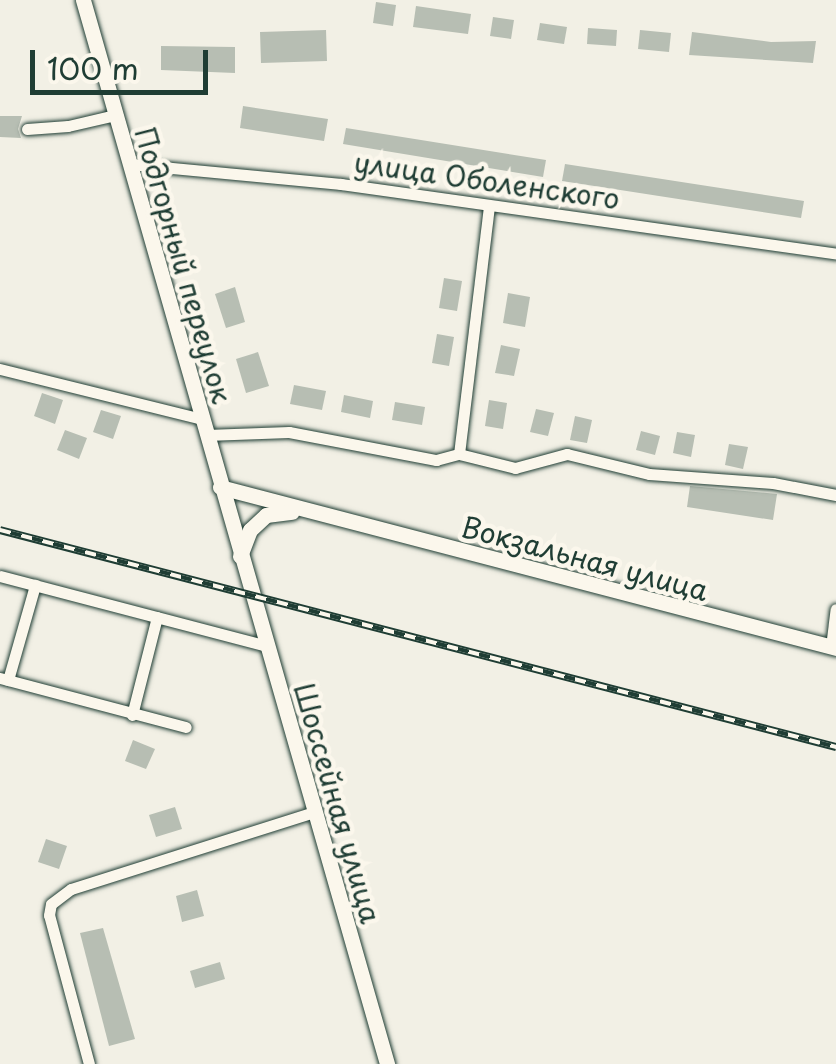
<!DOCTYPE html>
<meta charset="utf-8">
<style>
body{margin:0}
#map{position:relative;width:836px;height:1064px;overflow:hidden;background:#f2f0e5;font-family:"Playpen Sans",sans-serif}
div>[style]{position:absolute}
.building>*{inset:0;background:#b7beb3}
.roads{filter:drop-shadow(0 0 2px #1f3d34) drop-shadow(0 0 2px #1f3d34)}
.minor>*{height:11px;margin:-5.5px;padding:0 5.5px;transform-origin:5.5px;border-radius:5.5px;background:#fbf7ec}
.secondary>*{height:15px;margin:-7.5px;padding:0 7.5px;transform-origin:7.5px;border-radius:7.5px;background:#fbf7ec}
.rail>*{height:8px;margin-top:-4px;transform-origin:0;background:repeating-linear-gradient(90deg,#fbf7ec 0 11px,#1f3d34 0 22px);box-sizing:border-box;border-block:2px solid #1f3d34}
span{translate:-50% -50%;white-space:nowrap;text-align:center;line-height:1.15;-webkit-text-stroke:9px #fbf7ec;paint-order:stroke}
.street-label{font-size:28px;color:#1f3d34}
.scale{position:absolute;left:30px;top:50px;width:178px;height:45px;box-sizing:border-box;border:5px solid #1f3d34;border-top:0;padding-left:12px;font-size:30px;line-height:35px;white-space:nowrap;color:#1f3d34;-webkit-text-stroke:8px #fbf7ec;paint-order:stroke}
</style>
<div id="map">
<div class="building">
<div style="clip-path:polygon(376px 2px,396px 5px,393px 26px,373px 23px)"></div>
<div style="clip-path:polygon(416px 6px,471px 14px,468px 34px,413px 27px)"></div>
<div style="clip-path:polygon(493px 17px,514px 20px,511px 39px,490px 36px)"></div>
<div style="clip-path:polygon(540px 23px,567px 27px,564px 44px,537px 40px)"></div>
<div style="clip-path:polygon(588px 28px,617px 30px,616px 46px,587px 44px)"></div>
<div style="clip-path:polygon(326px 30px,327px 61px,261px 63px,260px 32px)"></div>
<div style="clip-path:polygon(640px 30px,671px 33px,669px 52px,638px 49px)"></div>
<div style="clip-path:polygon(692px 32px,771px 42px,816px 41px,813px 63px,689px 55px)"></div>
<div style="clip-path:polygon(161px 46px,235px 47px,235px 73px,161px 70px)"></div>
<div style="clip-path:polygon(243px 106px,328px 119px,324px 141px,240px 128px)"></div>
<div style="clip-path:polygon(0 116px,22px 116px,18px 129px,21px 138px,0 137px)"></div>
<div style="clip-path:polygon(346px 128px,546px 160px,543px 177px,343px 144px)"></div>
<div style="clip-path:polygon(565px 164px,804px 201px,801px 218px,562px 181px)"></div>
<div style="clip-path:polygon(444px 278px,462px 281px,457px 311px,439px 308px)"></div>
<div style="clip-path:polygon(235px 287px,245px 322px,226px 328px,215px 294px)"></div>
<div style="clip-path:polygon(508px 293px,530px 297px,525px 327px,503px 323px)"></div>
<div style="clip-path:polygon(437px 334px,454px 337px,449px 366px,432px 363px)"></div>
<div style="clip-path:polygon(501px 345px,520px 349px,514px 376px,495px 373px)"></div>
<div style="clip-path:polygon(258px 352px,269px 386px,246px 393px,236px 359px)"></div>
<div style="clip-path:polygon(294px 385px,326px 391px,322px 410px,290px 404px)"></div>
<div style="clip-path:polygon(42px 393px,63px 400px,55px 424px,34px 416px)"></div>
<div style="clip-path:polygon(344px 395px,373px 401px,370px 418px,341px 412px)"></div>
<div style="clip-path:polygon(489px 400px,507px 403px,503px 429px,485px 426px)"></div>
<div style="clip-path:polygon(395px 402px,425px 407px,422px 425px,392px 420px)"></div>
<div style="clip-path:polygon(536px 409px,554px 413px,548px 436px,530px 432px)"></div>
<div style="clip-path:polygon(101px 410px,121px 416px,113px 439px,93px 432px)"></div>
<div style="clip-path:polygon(575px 416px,592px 420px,587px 443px,570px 440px)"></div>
<div style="clip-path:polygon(65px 430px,87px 438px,79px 459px,57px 450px)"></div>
<div style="clip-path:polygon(641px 431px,660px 436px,655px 455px,636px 450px)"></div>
<div style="clip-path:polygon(677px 432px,695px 435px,691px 457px,673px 453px)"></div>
<div style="clip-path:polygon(729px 444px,748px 447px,743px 469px,725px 465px)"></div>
<div style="clip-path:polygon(690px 486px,777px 494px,773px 520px,687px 507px)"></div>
<div style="clip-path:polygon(133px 740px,155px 749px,146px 769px,125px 761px)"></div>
<div style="clip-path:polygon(175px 807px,182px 829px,156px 837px,149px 815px)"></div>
<div style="clip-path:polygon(46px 839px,67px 846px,59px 869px,38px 862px)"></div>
<div style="clip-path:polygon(197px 890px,204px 916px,182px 922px,176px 896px)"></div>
<div style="clip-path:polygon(103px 928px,135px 1039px,109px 1046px,80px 933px)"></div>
<div style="clip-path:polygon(220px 962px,225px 979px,195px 988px,190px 971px)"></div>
</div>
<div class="roads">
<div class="minor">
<div style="left:27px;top:129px;width:41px;rotate:-4.2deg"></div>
<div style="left:68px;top:126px;width:48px;rotate:-13.2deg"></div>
<div style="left:130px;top:164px;width:212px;rotate:5.4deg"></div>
<div style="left:341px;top:184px;width:500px;rotate:8deg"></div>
<div style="left:0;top:369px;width:208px;rotate:13.9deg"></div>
<div style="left:206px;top:435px;width:83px;rotate:-2.1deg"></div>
<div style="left:289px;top:432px;width:150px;rotate:10.8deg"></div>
<div style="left:436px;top:460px;width:24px;rotate:-15deg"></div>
<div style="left:459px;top:454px;width:58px;rotate:14deg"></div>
<div style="left:515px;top:468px;width:54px;rotate:-15.1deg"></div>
<div style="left:567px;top:454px;width:84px;rotate:13.7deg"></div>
<div style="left:649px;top:474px;width:124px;rotate:4.2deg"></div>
<div style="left:773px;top:483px;width:64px;rotate:10.8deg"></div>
<div style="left:459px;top:454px;width:250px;rotate:-83.1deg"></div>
<div style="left:0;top:576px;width:275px;rotate:14.7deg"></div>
<div style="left:831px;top:647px;width:38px;rotate:-83deg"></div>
<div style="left:0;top:678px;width:192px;rotate:14.8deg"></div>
<div style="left:8px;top:680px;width:99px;rotate:-74.1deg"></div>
<div style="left:132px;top:715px;width:101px;rotate:-75.7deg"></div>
<div style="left:89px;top:1064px;width:154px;rotate:-105deg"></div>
<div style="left:49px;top:915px;width:11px;rotate:-80deg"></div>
<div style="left:51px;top:904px;width:25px;rotate:-37deg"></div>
<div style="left:71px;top:889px;width:255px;rotate:-17.6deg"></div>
</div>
<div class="secondary">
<div style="left:83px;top:0;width:1107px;rotate:74.05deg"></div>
<div style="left:220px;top:487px;width:637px;rotate:14.65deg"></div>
<div style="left:240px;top:556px;width:28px;rotate:-69deg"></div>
<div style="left:250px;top:530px;width:22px;rotate:-43deg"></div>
<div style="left:266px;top:515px;width:26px;rotate:-7deg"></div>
</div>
</div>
<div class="rail">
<div style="left:0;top:530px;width:864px;rotate:14.55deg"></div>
</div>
<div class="street-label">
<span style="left:487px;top:180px;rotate:8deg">улица Оболенского</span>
<span style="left:184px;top:265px;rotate:74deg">Подгорный переулок</span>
<span style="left:585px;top:558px;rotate:15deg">Вокзальная улица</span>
<span style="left:338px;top:803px;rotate:74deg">Шоссейная улица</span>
</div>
<div class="scale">100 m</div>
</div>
